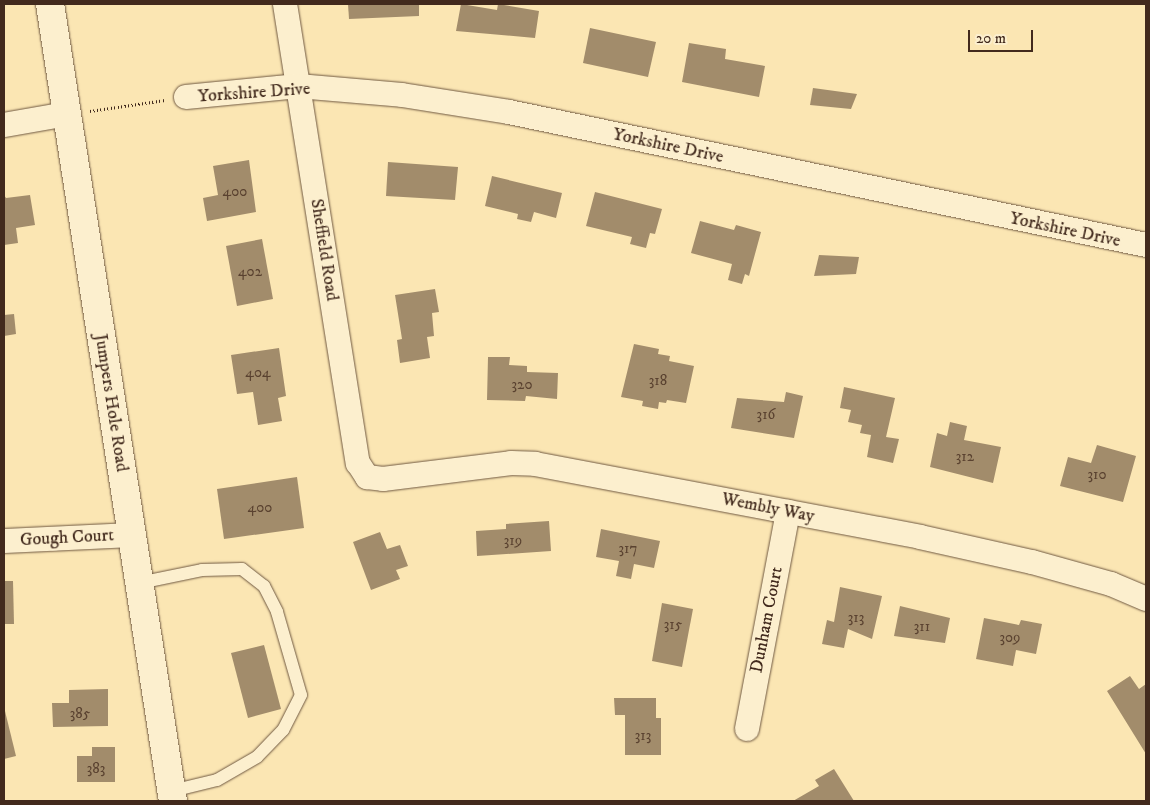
<!DOCTYPE html>
<style>
body{margin:0}
#map{position:relative;width:1150px;height:805px;overflow:hidden;background:#fbe6b3;font-family:"IM FELL DW Pica",serif}
div>[style]{position:absolute}
.building>*{inset:0;background:#a28c6b}
.path>*{height:3px;margin-top:-1.5px;transform-origin:0;background:repeating-linear-gradient(90deg,#422a1d 0 1px,transparent 0 3.5px)}
.roads{filter:drop-shadow(0 0 1px #705942) drop-shadow(0 0 1px #705942)}
.lane>*{height:12px;margin:-6px;padding:0 6px;transform-origin:6px;border-radius:6px;background:#fcefce}
.street>*{height:24px;margin:-12px;padding:0 12px;transform-origin:12px;border-radius:12px;background:#fcefce}
.secondary>*{height:28px;margin:-14px;padding:0 14px;transform-origin:14px;border-radius:14px;background:#fcefce}
span{translate:-50% -50%;white-space:nowrap;text-align:center;line-height:1.15;-webkit-text-stroke:4px #fcefce;paint-order:stroke}
.number-label{font-size:15px;color:#5a4230}
.number-label span{-webkit-text-stroke-width:0}
.street-label{font-size:18px;color:#422a1d}
.frame{position:absolute;inset:0;border:5px solid #422a1d;pointer-events:none}
.scale{position:absolute;left:968px;top:30px;width:65px;height:22px;box-sizing:border-box;border:2px solid #422a1d;border-top:0;padding-left:6px;font-size:15px;line-height:18px;white-space:nowrap;color:#422a1d;-webkit-text-stroke:4px #fcefce;paint-order:stroke}
</style>
<div id="map">
<div class="building">
<div style="clip-path:polygon(348px 4px,419px 4px,419px 16px,349px 19px)"></div>
<div style="clip-path:polygon(461px 4px,497px 10px,498px 4px,539px 11px,535px 38px,456px 31px)"></div>
<div style="clip-path:polygon(590px 28px,656px 42px,648px 77px,583px 63px)"></div>
<div style="clip-path:polygon(689px 43px,726px 49px,725px 59px,765px 66px,759px 97px,682px 82px)"></div>
<div style="clip-path:polygon(813px 88px,857px 94px,851px 109px,810px 105px)"></div>
<div style="clip-path:polygon(249px 160px,256px 212px,207px 221px,203px 198px,218px 195px,213px 166px)"></div>
<div style="clip-path:polygon(388px 162px,458px 167px,455px 200px,386px 196px)"></div>
<div style="clip-path:polygon(492px 176px,562px 193px,556px 218px,534px 212px,531px 222px,517px 219px,518px 214px,485px 206px)"></div>
<div style="clip-path:polygon(595px 192px,662px 209px,655px 234px,650px 233px,646px 248px,630px 244px,632px 237px,586px 226px)"></div>
<div style="clip-path:polygon(4px 195px,6px 198px,30px 195px,35px 225px,16px 228px,18px 243px,4px 245px)"></div>
<div style="clip-path:polygon(700px 221px,734px 230px,736px 225px,761px 232px,749px 276px,745px 274px,742px 284px,728px 280px,732px 264px,691px 253px)"></div>
<div style="clip-path:polygon(262px 239px,273px 299px,237px 306px,226px 246px)"></div>
<div style="clip-path:polygon(819px 255px,859px 257px,856px 274px,814px 276px)"></div>
<div style="clip-path:polygon(435px 289px,439px 312px,432px 313px,434px 336px,427px 337px,430px 358px,400px 363px,397px 340px,402px 339px,395px 295px)"></div>
<div style="clip-path:polygon(14px 314px,16px 334px,4px 336px,4px 315px)"></div>
<div style="clip-path:polygon(634px 344px,659px 349px,658px 354px,670px 356px,669px 361px,694px 366px,686px 403px,667px 400px,666px 403px,659px 402px,658px 409px,642px 406px,643px 401px,621px 397px)"></div>
<div style="clip-path:polygon(279px 348px,286px 396px,278px 398px,282px 421px,258px 425px,253px 392px,237px 394px,231px 355px)"></div>
<div style="clip-path:polygon(488px 357px,510px 357px,509px 365px,527px 366px,527px 372px,558px 373px,557px 399px,526px 396px,525px 401px,487px 400px)"></div>
<div style="clip-path:polygon(844px 387px,895px 398px,886px 437px,899px 439px,893px 463px,867px 457px,871px 435px,860px 433px,862px 425px,848px 422px,851px 410px,840px 408px)"></div>
<div style="clip-path:polygon(786px 392px,803px 396px,794px 438px,731px 428px,737px 398px,784px 402px)"></div>
<div style="clip-path:polygon(950px 422px,967px 426px,964px 440px,1001px 447px,993px 483px,930px 467px,937px 433px,947px 436px)"></div>
<div style="clip-path:polygon(1097px 445px,1136px 456px,1123px 502px,1060px 486px,1068px 457px,1091px 463px)"></div>
<div style="clip-path:polygon(297px 477px,304px 528px,224px 539px,217px 489px)"></div>
<div style="clip-path:polygon(549px 521px,551px 551px,477px 556px,476px 531px,506px 529px,506px 524px)"></div>
<div style="clip-path:polygon(601px 529px,660px 541px,654px 568px,634px 564px,631px 579px,616px 576px,619px 561px,596px 557px)"></div>
<div style="clip-path:polygon(380px 532px,387px 549px,400px 545px,408px 566px,396px 570px,400px 579px,371px 590px,353px 542px)"></div>
<div style="clip-path:polygon(4px 581px,13px 581px,14px 624px,4px 624px)"></div>
<div style="clip-path:polygon(840px 587px,882px 596px,872px 639px,848px 629px,844px 648px,822px 644px,827px 620px,834px 622px)"></div>
<div style="clip-path:polygon(662px 603px,693px 609px,682px 667px,652px 661px)"></div>
<div style="clip-path:polygon(900px 606px,950px 618px,945px 643px,894px 636px)"></div>
<div style="clip-path:polygon(984px 618px,1019px 625px,1021px 620px,1042px 624px,1036px 654px,1016px 650px,1013px 666px,976px 659px)"></div>
<div style="clip-path:polygon(264px 645px,281px 709px,248px 718px,231px 653px)"></div>
<div style="clip-path:polygon(1130px 676px,1139px 689px,1146px 684px,1146px 754px,1107px 691px)"></div>
<div style="clip-path:polygon(108px 689px,108px 726px,53px 727px,52px 703px,69px 703px,69px 690px)"></div>
<div style="clip-path:polygon(614px 698px,656px 698px,656px 718px,661px 718px,661px 755px,625px 755px,625px 715px,615px 715px)"></div>
<div style="clip-path:polygon(4px 707px,16px 756px,4px 759px)"></div>
<div style="clip-path:polygon(92px 747px,115px 747px,115px 782px,77px 782px,77px 756px,92px 756px)"></div>
<div style="clip-path:polygon(834px 769px,854px 801px,793px 801px,819px 786px,815px 780px)"></div>
</div>
<div class="path">
<div style="left:90px;top:111px;width:76px;rotate:-8.3deg"></div>
</div>
<div class="roads">
<div class="lane">
<div style="left:139px;top:583px;width:64px;rotate:-11.7deg"></div>
<div style="left:202px;top:570px;width:40px;rotate:-1.4deg"></div>
<div style="left:242px;top:569px;width:28px;rotate:38deg"></div>
<div style="left:264px;top:586px;width:29px;rotate:63deg"></div>
<div style="left:277px;top:612px;width:86px;rotate:73.9deg"></div>
<div style="left:301px;top:695px;width:39px;rotate:117deg"></div>
<div style="left:283px;top:730px;width:37px;rotate:134deg"></div>
<div style="left:257px;top:757px;width:46px;rotate:150.1deg"></div>
<div style="left:217px;top:780px;width:46px;rotate:166.3deg"></div>
</div>
<div class="street">
<div style="left:285px;top:4px;width:465px;rotate:81deg"></div>
<div style="left:358px;top:463px;width:17px;rotate:57deg"></div>
<div style="left:367px;top:477px;width:16px;rotate:7deg"></div>
<div style="left:383px;top:479px;width:129px;rotate:-7.1deg"></div>
<div style="left:511px;top:463px;width:24px;rotate:2deg"></div>
<div style="left:535px;top:464px;width:392px;rotate:10.7deg"></div>
<div style="left:920px;top:537px;width:115px;rotate:12.6deg"></div>
<div style="left:1032px;top:562px;width:82px;rotate:15.6deg"></div>
<div style="left:1111px;top:584px;width:38px;rotate:23deg"></div>
<div style="left:186px;top:97px;width:113px;rotate:-5.6deg"></div>
<div style="left:298px;top:86px;width:104px;rotate:4.9deg"></div>
<div style="left:402px;top:95px;width:108px;rotate:9deg"></div>
<div style="left:509px;top:112px;width:651px;rotate:11.79deg"></div>
<div style="left:4px;top:125px;width:64px;rotate:-9.9deg"></div>
<div style="left:4px;top:541px;width:127px;rotate:-2.7deg"></div>
<div style="left:747px;top:729px;width:221px;rotate:-79.3deg"></div>
</div>
<div class="secondary">
<div style="left:50px;top:4px;width:806px;rotate:81.23deg"></div>
</div>
</div>
<div class="number-label">
<span style="left:235px;top:192px">400</span>
<span style="left:250px;top:272px">402</span>
<span style="left:258px;top:373px">404</span>
<span style="left:658px;top:381px">318</span>
<span style="left:522px;top:385px">320</span>
<span style="left:766px;top:415px">316</span>
<span style="left:965px;top:457px">312</span>
<span style="left:1097px;top:475px">310</span>
<span style="left:260px;top:508px">400</span>
<span style="left:513px;top:541px">319</span>
<span style="left:628px;top:549px">317</span>
<span style="left:856px;top:618px">313</span>
<span style="left:673px;top:625px">315</span>
<span style="left:922px;top:627px">311</span>
<span style="left:1010px;top:638px">309</span>
<span style="left:80px;top:714px">385</span>
<span style="left:643px;top:736px">313</span>
<span style="left:96px;top:769px">383</span>
</div>
<div class="street-label">
<span style="left:254px;top:93px;rotate:-4deg">Yorkshire Drive</span>
<span style="left:668px;top:146px;rotate:12deg">Yorkshire Drive</span>
<span style="left:1065px;top:230px;rotate:12deg">Yorkshire Drive</span>
<span style="left:324px;top:250px;rotate:81deg">Sheffield Road</span>
<span style="left:111px;top:403px;rotate:81deg">Jumpers Hole Road</span>
<span style="left:768px;top:508px;rotate:11deg">Wembly Way</span>
<span style="left:67px;top:538px;rotate:-3deg">Gough Court</span>
<span style="left:767px;top:620px;rotate:-79deg">Dunham Court</span>
</div>
<div class="frame"></div>
<div class="scale">20 m</div>
</div>
